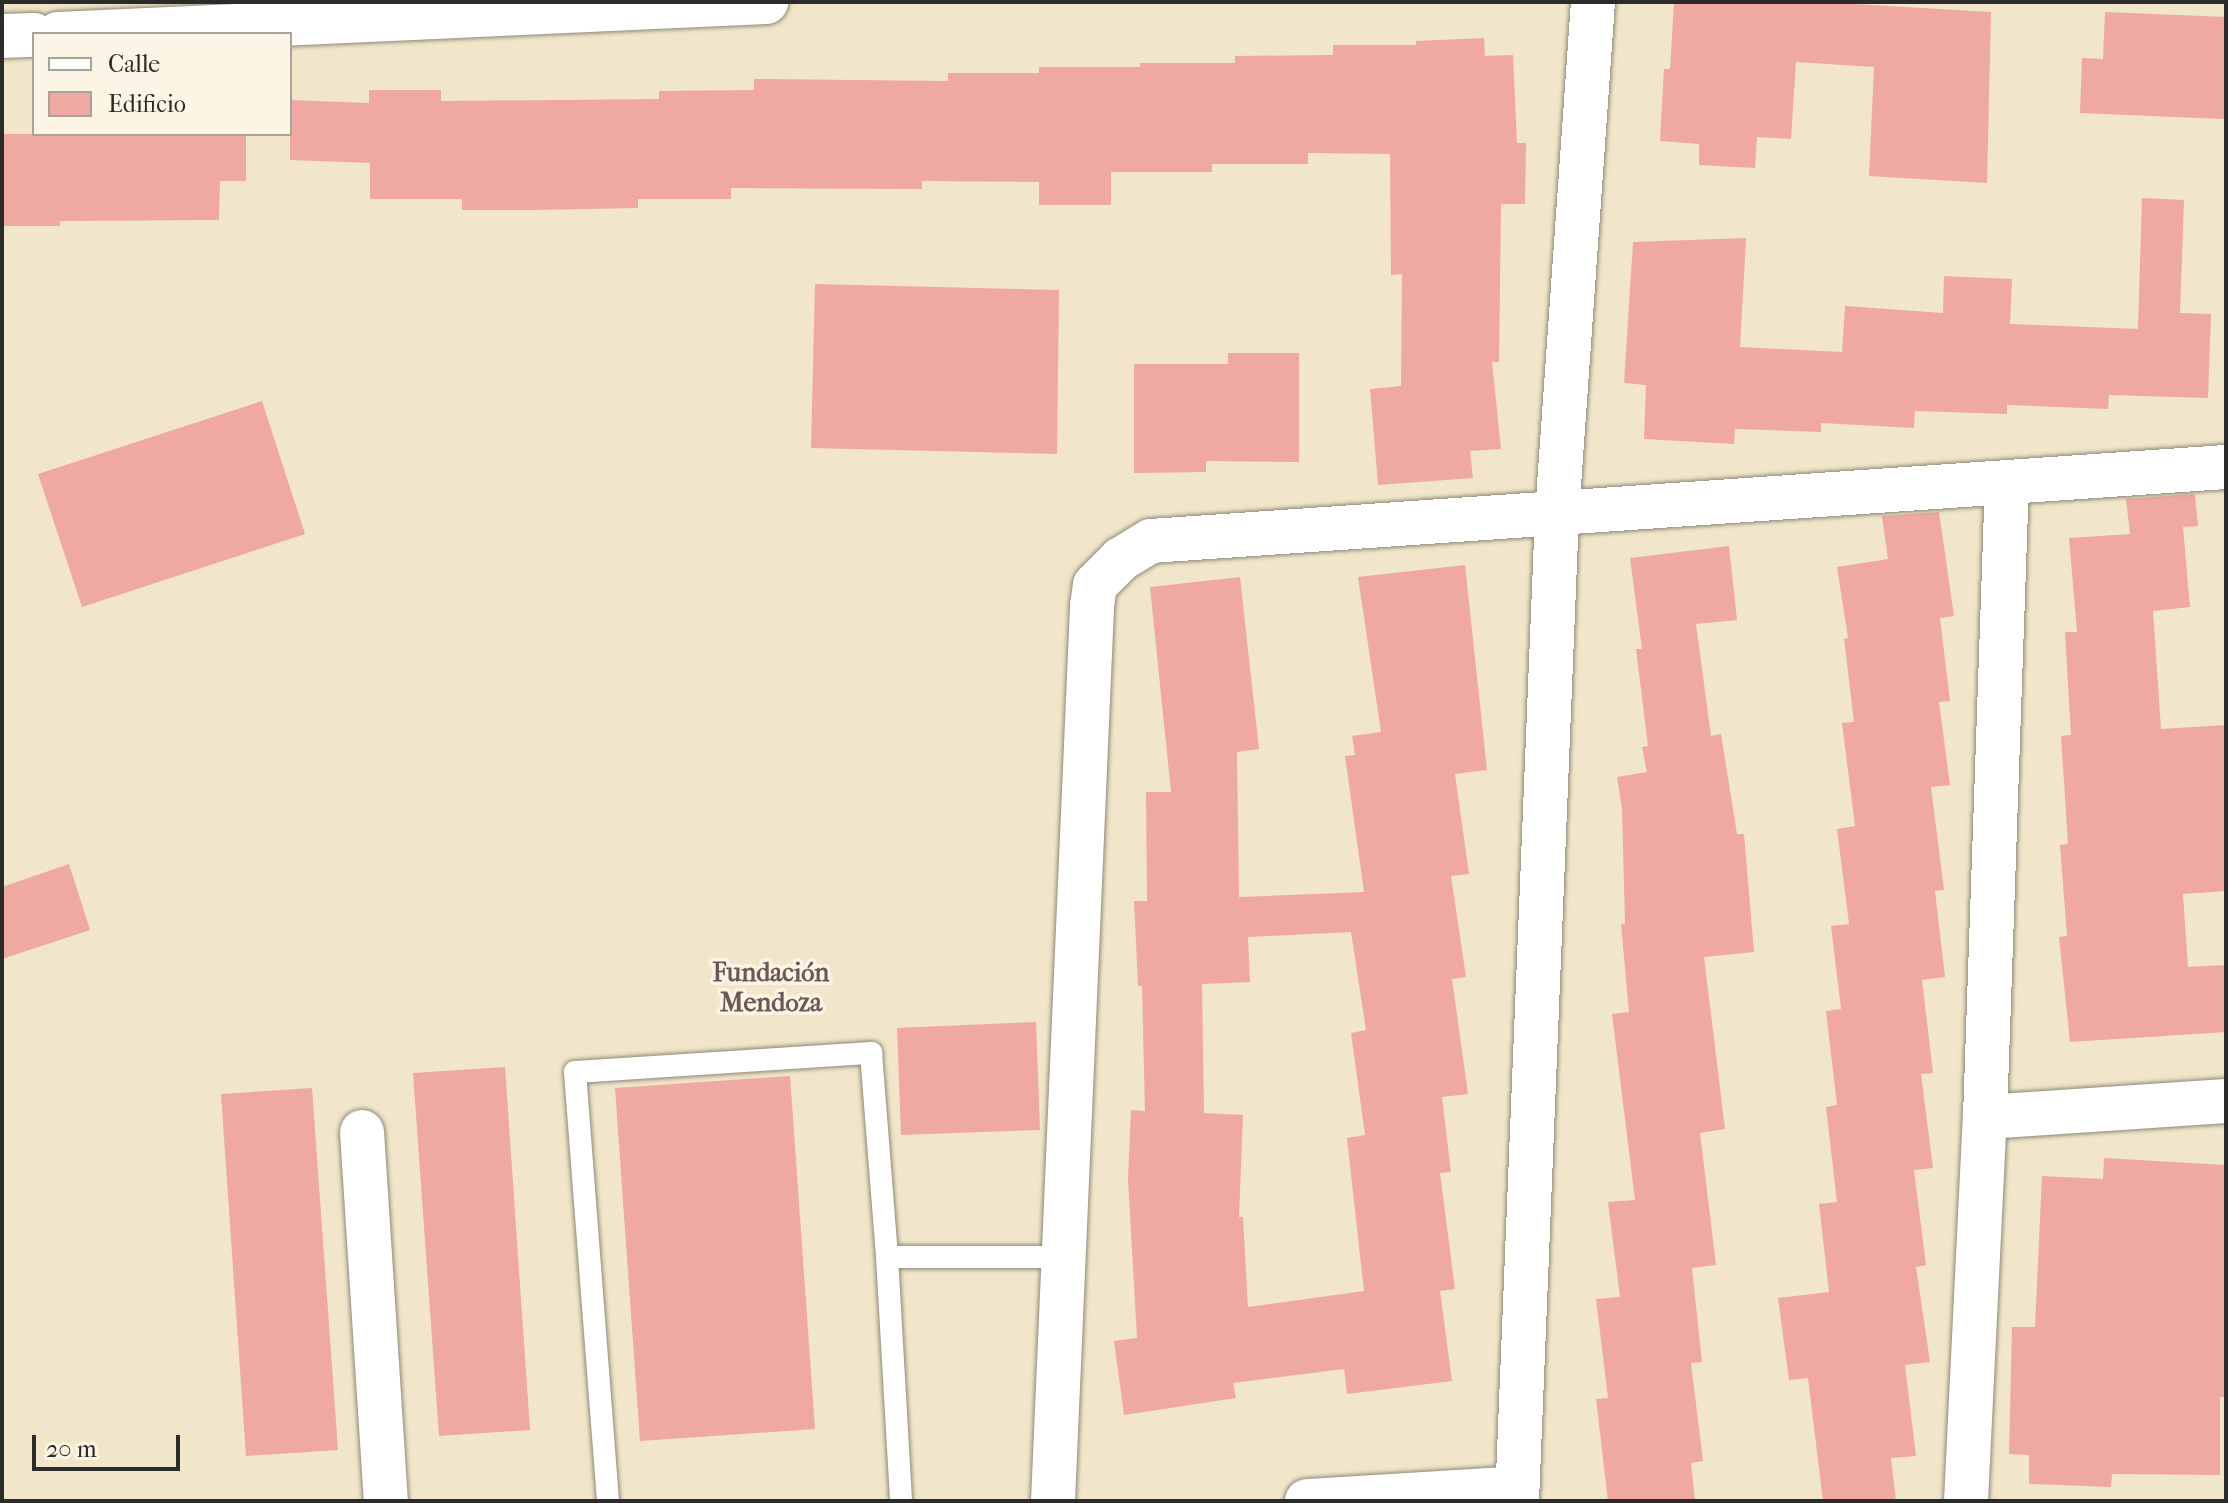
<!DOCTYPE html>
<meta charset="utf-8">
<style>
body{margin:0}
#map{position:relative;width:2228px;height:1503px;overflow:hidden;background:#f1e6c9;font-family:"IM FELL French Canon",serif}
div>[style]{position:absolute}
.building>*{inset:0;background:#f0a8a2}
.roads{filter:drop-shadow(0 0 2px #8e887a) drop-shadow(0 0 2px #8e887a)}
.lane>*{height:22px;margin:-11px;padding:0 11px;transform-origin:11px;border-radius:11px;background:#fff}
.street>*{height:44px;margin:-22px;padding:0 22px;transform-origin:22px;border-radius:22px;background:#fff}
span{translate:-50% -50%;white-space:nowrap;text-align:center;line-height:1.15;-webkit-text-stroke:7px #fcf5e5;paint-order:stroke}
.quarter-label{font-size:26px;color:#705755;font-weight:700}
.frame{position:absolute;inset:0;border:4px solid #2b2b2b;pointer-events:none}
.legend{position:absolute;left:32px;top:32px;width:260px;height:104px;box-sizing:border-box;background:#fcf5e5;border:2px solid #a8a49b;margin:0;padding:10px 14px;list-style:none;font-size:24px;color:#2b2b2b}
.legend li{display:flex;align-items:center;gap:16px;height:40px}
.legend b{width:40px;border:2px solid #a8a49b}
.scale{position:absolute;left:32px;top:1435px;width:148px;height:36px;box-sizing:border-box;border:4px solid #2b2b2b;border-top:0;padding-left:10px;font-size:24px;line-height:28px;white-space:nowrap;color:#2b2b2b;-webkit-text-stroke:6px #fcf5e5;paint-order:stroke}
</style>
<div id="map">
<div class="building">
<div style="clip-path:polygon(1674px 2px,1821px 2px,1991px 12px,1987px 183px,1869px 176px,1874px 67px,1796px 62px,1791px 139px,1757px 137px,1755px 168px,1699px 165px,1699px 144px,1660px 141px,1664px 69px,1670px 69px)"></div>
<div style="clip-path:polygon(2105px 12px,2226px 17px,2226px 116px,2223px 119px,2080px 113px,2082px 58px,2103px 59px)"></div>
<div style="clip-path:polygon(1484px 38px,1485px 56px,1513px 55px,1517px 143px,1526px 143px,1525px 204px,1501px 204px,1499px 362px,1492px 362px,1501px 449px,1470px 451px,1473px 478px,1378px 485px,1370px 389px,1401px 386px,1402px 274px,1391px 275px,1390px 154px,1308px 153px,1308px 164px,1212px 164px,1212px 172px,1111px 172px,1111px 205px,1039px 205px,1039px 182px,922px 181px,922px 189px,731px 188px,731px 199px,638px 199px,638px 208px,534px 210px,462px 210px,462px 199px,370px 199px,370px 163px,290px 160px,290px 100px,369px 103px,369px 90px,441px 90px,441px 101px,659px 99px,659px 91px,754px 90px,754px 79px,948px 81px,948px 73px,1039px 73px,1039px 67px,1140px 67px,1140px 63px,1235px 63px,1235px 56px,1333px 55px,1333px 45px,1416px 45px,1416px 41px)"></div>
<div style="clip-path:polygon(2px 134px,246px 134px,246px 181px,220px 181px,219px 220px,60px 221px,60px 226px,2px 226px)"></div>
<div style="clip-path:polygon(2142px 198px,2184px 200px,2180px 313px,2211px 314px,2208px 398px,2109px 395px,2108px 409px,2007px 405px,2007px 414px,1915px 411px,1914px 428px,1821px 423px,1821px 432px,1735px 429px,1734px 444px,1644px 439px,1646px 385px,1624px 383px,1633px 242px,1746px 238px,1740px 347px,1842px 352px,1845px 306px,1943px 313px,1944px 276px,2012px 279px,2010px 324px,2138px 329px)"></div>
<div style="clip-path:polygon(815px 284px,1059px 290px,1057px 454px,811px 448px)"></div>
<div style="clip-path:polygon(1228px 353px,1299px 353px,1299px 462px,1206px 461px,1206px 472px,1134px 473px,1134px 364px,1228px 364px)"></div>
<div style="clip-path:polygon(262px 401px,305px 534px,82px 607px,38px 474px)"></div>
<div style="clip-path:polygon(2195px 494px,2198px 526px,2183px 527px,2190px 607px,2153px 611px,2161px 729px,2226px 725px,2226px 891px,2183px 894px,2188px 967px,2226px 965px,2226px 1032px,2070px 1042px,2059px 937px,2067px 936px,2060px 845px,2068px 844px,2061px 736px,2071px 735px,2065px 632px,2077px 632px,2069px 538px,2130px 534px,2126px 499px)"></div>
<div style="clip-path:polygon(1939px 512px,1954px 616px,1940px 618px,1950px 701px,1939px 702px,1950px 785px,1931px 787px,1944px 890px,1935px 891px,1945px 977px,1922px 980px,1933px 1073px,1921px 1074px,1933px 1168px,1914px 1170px,1926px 1265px,1916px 1267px,1930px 1362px,1905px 1365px,1916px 1456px,1891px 1458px,1896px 1501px,1823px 1501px,1808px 1378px,1789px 1380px,1778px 1298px,1829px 1292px,1819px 1204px,1837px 1202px,1826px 1107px,1837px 1105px,1826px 1011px,1841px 1009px,1831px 926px,1849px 924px,1837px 829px,1855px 826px,1842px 723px,1854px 722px,1844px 639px,1848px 638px,1837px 567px,1888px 559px,1882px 516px)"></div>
<div style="clip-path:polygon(1729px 546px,1737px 620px,1696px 624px,1711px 736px,1721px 734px,1737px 834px,1744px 834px,1754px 952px,1704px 957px,1725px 1129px,1700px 1133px,1716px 1265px,1692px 1268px,1702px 1362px,1691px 1363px,1703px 1461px,1691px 1463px,1695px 1501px,1608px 1501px,1596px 1399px,1608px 1398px,1596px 1299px,1620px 1297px,1608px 1202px,1635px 1200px,1612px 1014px,1629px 1012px,1621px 924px,1625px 924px,1622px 809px,1617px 777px,1647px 772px,1642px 747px,1648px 746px,1636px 649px,1642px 649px,1630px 558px)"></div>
<div style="clip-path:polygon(evenodd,1465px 565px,1487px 770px,1455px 774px,1469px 874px,1451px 876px,1466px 977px,1452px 979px,1468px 1094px,1442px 1097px,1451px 1172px,1440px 1173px,1455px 1289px,1440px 1291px,1452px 1381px,1347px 1394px,1344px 1369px,1233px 1383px,1236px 1398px,1124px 1415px,1114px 1341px,1137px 1338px,1128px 1179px,1131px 1110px,1145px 1111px,1142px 986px,1138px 986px,1134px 901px,1147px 901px,1146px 792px,1171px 792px,1150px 587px,1240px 577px,1259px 749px,1237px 752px,1239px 897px,1364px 892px,1345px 756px,1355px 755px,1352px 736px,1381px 732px,1358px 577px,1465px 565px,1351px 932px,1366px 1030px,1351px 1033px,1365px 1135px,1347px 1138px,1364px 1291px,1248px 1307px,1243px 1217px,1239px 1217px,1243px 1115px,1204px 1113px,1202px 984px,1250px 982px,1248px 937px,1351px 932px)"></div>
<div style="clip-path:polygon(69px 864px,90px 930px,2px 959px,2px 887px)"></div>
<div style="clip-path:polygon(1036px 1022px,1040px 1130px,901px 1135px,897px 1028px)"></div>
<div style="clip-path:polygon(505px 1067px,530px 1430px,439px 1436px,413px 1073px)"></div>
<div style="clip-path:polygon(790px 1076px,815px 1429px,640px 1441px,615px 1088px)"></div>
<div style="clip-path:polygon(312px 1088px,338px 1450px,246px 1456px,221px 1094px)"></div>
<div style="clip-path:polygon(2104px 1158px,2226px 1165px,2226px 1397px,2220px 1397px,2220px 1475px,2112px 1474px,2111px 1487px,2029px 1484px,2029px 1455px,2009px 1454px,2012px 1327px,2035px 1327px,2042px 1176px,2103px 1179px)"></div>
</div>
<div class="roads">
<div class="lane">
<div style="left:887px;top:1257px;width:179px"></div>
<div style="left:608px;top:1501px;width:430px;rotate:-94.4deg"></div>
<div style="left:575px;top:1072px;width:297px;rotate:-3.7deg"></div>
<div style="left:871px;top:1053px;width:205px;rotate:85.5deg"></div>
<div style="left:887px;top:1257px;width:244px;rotate:86.7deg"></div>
</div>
<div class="street">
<div style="left:58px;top:34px;width:709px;rotate:-2.59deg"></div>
<div style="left:2px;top:36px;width:32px;rotate:-2deg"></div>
<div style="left:1985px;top:1117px;width:242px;rotate:-3.8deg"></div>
<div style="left:362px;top:1132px;width:370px;rotate:86.3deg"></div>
<div style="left:1053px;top:1501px;width:896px;rotate:-87.5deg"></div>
<div style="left:1092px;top:606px;width:21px;rotate:-82deg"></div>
<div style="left:1095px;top:585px;width:37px;rotate:-45deg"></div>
<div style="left:1121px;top:559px;width:35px;rotate:-31deg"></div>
<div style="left:1151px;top:541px;width:1078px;rotate:-3.94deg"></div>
<div style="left:1307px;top:1501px;width:210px;rotate:-3.5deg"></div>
<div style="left:1517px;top:1501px;width:988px;rotate:-87.68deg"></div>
<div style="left:1557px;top:514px;width:513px;rotate:-85.98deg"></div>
<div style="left:1966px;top:1501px;width:384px;rotate:-87.2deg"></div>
<div style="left:1985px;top:1117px;width:635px;rotate:-88.02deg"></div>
</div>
</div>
<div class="quarter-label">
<span style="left:771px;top:988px">Fundación<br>Mendoza</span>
</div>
<div class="frame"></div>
<ul class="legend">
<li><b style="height:10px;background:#fff"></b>Calle</li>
<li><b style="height:22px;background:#f0a8a2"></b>Edificio</li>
</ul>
<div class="scale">20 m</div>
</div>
